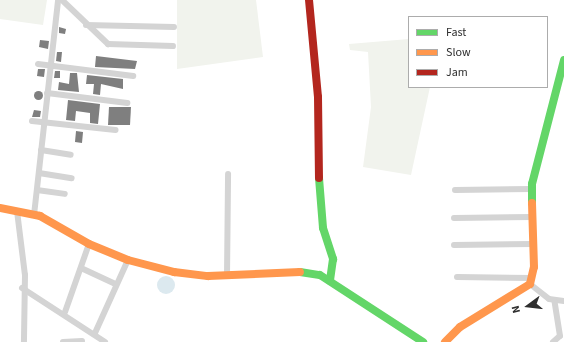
<!DOCTYPE html>
<style>
body{margin:0}
#map{position:relative;width:564px;height:342px;overflow:hidden;background:#fff;font-family:"Source Sans 3",sans-serif}
div>[style]{position:absolute}
.green>*{inset:0;background:#f1f3ed}
.water>*{inset:0;background:#dce9ef}
.round{border-radius:50%}
.building>*{inset:0;background:#7f7f7f}
.street>*{height:6px;margin:-3px;padding:0 3px;transform-origin:3px;border-radius:3px;background:#d4d4d4}
.fast>*{height:8px;margin:-4px;padding:0 4px;transform-origin:4px;border-radius:4px;background:#63d668}
.slow>*{height:8px;margin:-4px;padding:0 4px;transform-origin:4px;border-radius:4px;background:#ff974d}
.jam>*{height:8px;margin:-4px;padding:0 4px;transform-origin:4px;border-radius:4px;background:#b3261e}
span{translate:-50% -50%;white-space:nowrap;text-align:center;line-height:1.15;-webkit-text-stroke:4px #fff;paint-order:stroke}
.legend{position:absolute;left:408px;top:16px;width:140px;height:72px;box-sizing:border-box;background:#fff;border:1px solid #acacac;margin:0;padding:5px 7px;list-style:none;font-size:12px;color:#2f2f2f}
.legend li{display:flex;align-items:center;gap:8px;height:20px}
.legend b{width:20px;border:1px solid #acacac}
.north{position:absolute;left:508px;top:286px;width:40px;height:40px;-webkit-text-stroke:3px #fff;paint-order:stroke;rotate:255deg;font-size:11px;font-weight:700;line-height:16px;text-align:center;color:#2f2f2f}
.north::after{content:'';display:block;margin:auto;width:14px;height:18px;background:#2f2f2f;clip-path:polygon(50% 0,100% 100%,50% 72%,0 100%)}
</style>
<div id="map">
<div class="green">
<div style="clip-path:polygon(0 0,47px 0,43px 25px,0 19px)"></div>
<div style="clip-path:polygon(177px 0,256px 0,263px 57px,177px 69px)"></div>
<div style="clip-path:polygon(409px 39px,409px 87px,430px 87px,411px 175px,363px 167px,371px 107px,368px 52px,350px 50px,349px 44px)"></div>
</div>
<div class="water">
<div class="round" style="left:157px;top:276px;width:18px;height:18px"></div>
</div>
<div class="building">
<div style="clip-path:polygon(59px 27px,66px 29px,65px 34px,59px 33px)"></div>
<div style="clip-path:polygon(40px 40px,49px 41px,48px 49px,39px 47px)"></div>
<div style="clip-path:polygon(57px 52px,62px 52px,61px 62px,56px 61px)"></div>
<div style="clip-path:polygon(96px 56px,137px 61px,135px 69px,95px 67px)"></div>
<div style="clip-path:polygon(38px 69px,45px 69px,44px 77px,37px 76px)"></div>
<div style="clip-path:polygon(55px 71px,60px 71px,60px 78px,54px 78px)"></div>
<div style="clip-path:polygon(70px 73px,77px 73px,79px 92px,58px 90px,59px 82px,69px 84px)"></div>
<div style="clip-path:polygon(87px 75px,123px 79px,123px 89px,101px 84px,100px 95px,93px 94px,94px 84px,86px 84px)"></div>
<div class="round" style="left:33.5px;top:90.5px;width:9px;height:9px"></div>
<div style="clip-path:polygon(68px 100px,100px 104px,98px 124px,90px 123px,90px 113px,76px 111px,75px 121px,66px 120px)"></div>
<div style="clip-path:polygon(109px 107px,131px 107px,130px 125px,108px 125px)"></div>
<div style="clip-path:polygon(34px 110px,41px 111px,40px 117px,32px 117px)"></div>
<div style="clip-path:polygon(76px 131px,83px 132px,82px 143px,75px 142px)"></div>
</div>
<div class="street">
<div style="left:62px;top:0;width:64px;rotate:43.7deg"></div>
<div style="left:108px;top:44px;width:65px;rotate:1.8deg"></div>
<div style="left:86px;top:25px;width:88px;rotate:1.3deg"></div>
<div style="left:38px;top:64px;width:96px;rotate:7.2deg"></div>
<div style="left:47px;top:93px;width:81px;rotate:7.1deg"></div>
<div style="left:32px;top:121px;width:84px;rotate:6.1deg"></div>
<div style="left:41px;top:150px;width:30px;rotate:9deg"></div>
<div style="left:39px;top:173px;width:33px;rotate:9deg"></div>
<div style="left:37px;top:190px;width:28px;rotate:8deg"></div>
<div style="left:455px;top:190px;width:77px;rotate:-0.7deg"></div>
<div style="left:17px;top:211px;width:64px;rotate:82.9deg"></div>
<div style="left:25px;top:275px;width:67px;rotate:90.9deg"></div>
<div style="left:34px;top:215px;width:216px;rotate:-83.6deg"></div>
<div style="left:454px;top:218px;width:78px;rotate:-0.7deg"></div>
<div style="left:454px;top:245px;width:79px;rotate:-0.7deg"></div>
<div style="left:81px;top:268px;width:38px;rotate:25deg"></div>
<div style="left:227px;top:276px;width:102px;rotate:-89.4deg"></div>
<div style="left:457px;top:277px;width:75px;rotate:0.8deg"></div>
<div style="left:530px;top:284px;width:24px;rotate:38deg"></div>
<div style="left:549px;top:299px;width:15px;rotate:8deg"></div>
<div style="left:22px;top:288px;width:99px;rotate:33deg"></div>
<div style="left:65px;top:312px;width:72px;rotate:-70.6deg"></div>
<div style="left:95px;top:333px;width:80px;rotate:-65.7deg"></div>
<div style="left:63px;top:342px;width:19px;rotate:-3deg"></div>
<div style="left:553px;top:342px;width:9px;rotate:-41deg"></div>
<div style="left:560px;top:336px;width:36px;rotate:-99deg"></div>
</div>
<div class="fast">
<div style="left:319px;top:178px;width:50px;rotate:85.4deg"></div>
<div style="left:323px;top:228px;width:33px;rotate:72deg"></div>
<div style="left:333px;top:259px;width:22px;rotate:98deg"></div>
<div style="left:532px;top:203px;width:19px;rotate:-90deg"></div>
<div style="left:532px;top:184px;width:128px;rotate:-75.5deg"></div>
<div style="left:300px;top:272px;width:20px;rotate:9deg"></div>
<div style="left:320px;top:275px;width:123px;rotate:33deg"></div>
</div>
<div class="slow">
<div style="left:0;top:208px;width:41px;rotate:11.3deg"></div>
<div style="left:40px;top:216px;width:56px;rotate:29.7deg"></div>
<div style="left:89px;top:244px;width:42px;rotate:22.3deg"></div>
<div style="left:128px;top:260px;width:48px;rotate:14.6deg"></div>
<div style="left:174px;top:272px;width:34px;rotate:7deg"></div>
<div style="left:208px;top:276px;width:92px;rotate:-2.5deg"></div>
<div style="left:445px;top:342px;width:21px;rotate:-45deg"></div>
<div style="left:460px;top:327px;width:82px;rotate:-31.6deg"></div>
<div style="left:530px;top:284px;width:17px;rotate:-77deg"></div>
<div style="left:534px;top:267px;width:64px;rotate:-91.8deg"></div>
</div>
<div class="jam">
<div style="left:309px;top:0;width:97px;rotate:84.7deg"></div>
<div style="left:318px;top:97px;width:81px;rotate:89.3deg"></div>
</div>
<ul class="legend">
<li><b style="height:5px;background:#63d668"></b>Fast</li>
<li><b style="height:5px;background:#ff974d"></b>Slow</li>
<li><b style="height:5px;background:#b3261e"></b>Jam</li>
</ul>
<div class="north">N</div>
</div>
